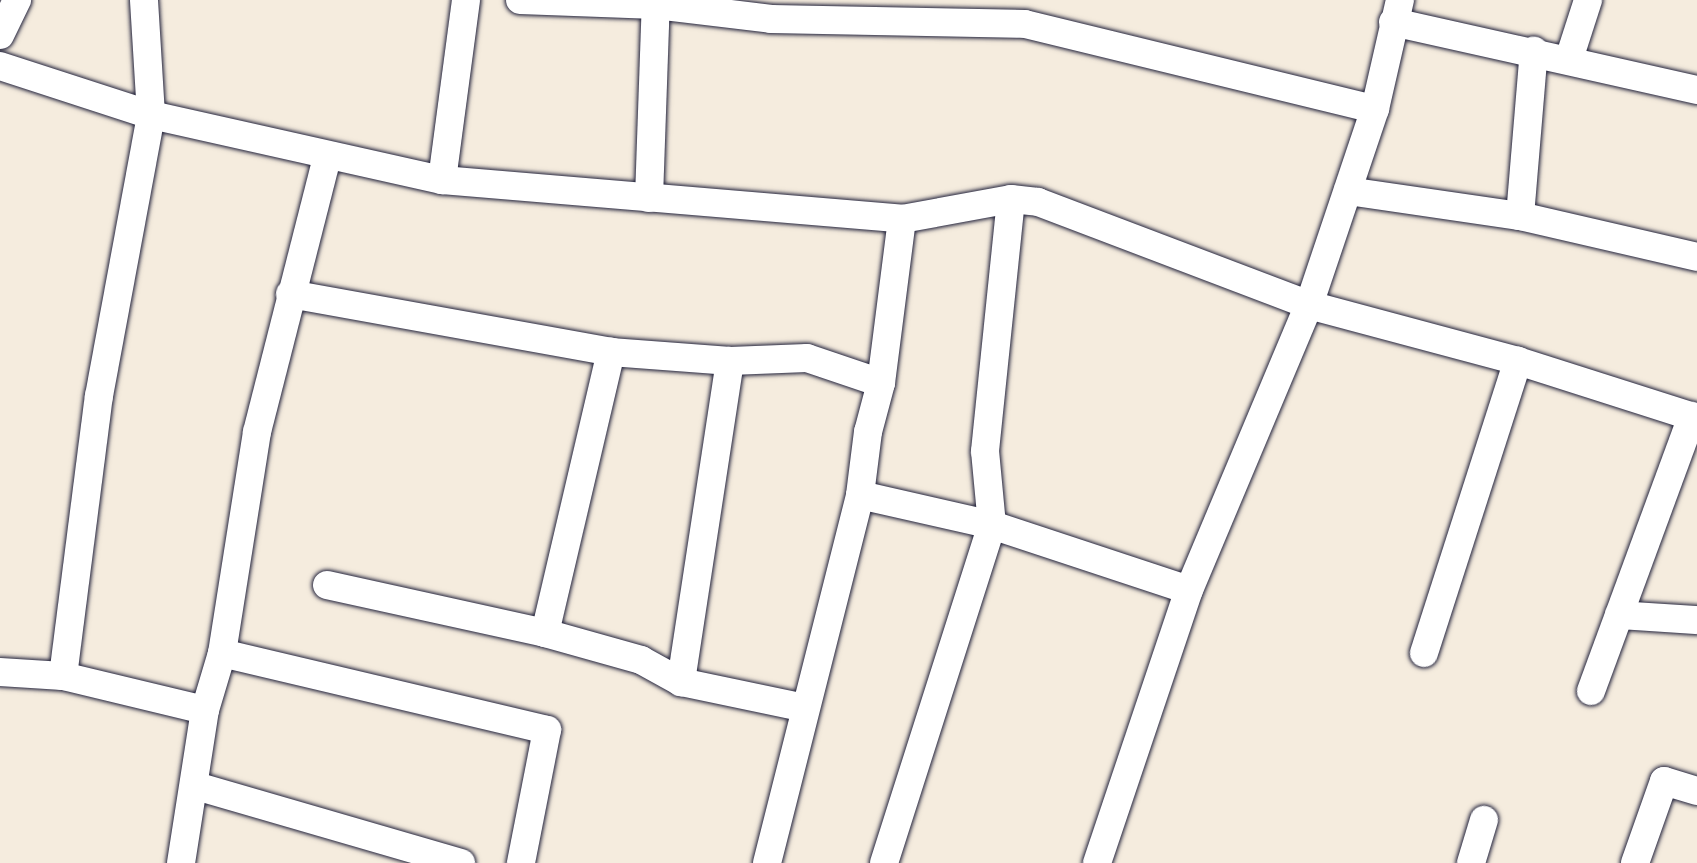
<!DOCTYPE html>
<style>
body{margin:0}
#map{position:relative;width:1697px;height:863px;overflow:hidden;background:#f5ecde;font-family:Pangolin,sans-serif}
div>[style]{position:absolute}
.roads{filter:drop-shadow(0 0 2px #22223b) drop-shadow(0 0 2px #22223b)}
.minor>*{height:28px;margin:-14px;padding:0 14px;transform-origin:14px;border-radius:14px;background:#fff}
span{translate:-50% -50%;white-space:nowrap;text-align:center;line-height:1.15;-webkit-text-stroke:5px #fff;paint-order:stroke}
</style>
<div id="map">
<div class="roads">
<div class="minor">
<div style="left:520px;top:0;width:136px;rotate:2.1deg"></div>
<div style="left:656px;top:5px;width:116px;rotate:6.9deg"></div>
<div style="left:771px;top:19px;width:254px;rotate:1.1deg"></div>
<div style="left:1025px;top:24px;width:360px;rotate:13.7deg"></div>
<div style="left:1393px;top:22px;width:312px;rotate:12.6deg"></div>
<div style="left:0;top:35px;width:39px;rotate:-64deg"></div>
<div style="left:1569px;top:59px;width:62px;rotate:-72.1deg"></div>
<div style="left:0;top:66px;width:159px;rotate:18deg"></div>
<div style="left:151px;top:115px;width:115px;rotate:-93.5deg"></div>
<div style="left:442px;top:180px;width:182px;rotate:-82.4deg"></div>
<div style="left:1348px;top:191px;width:174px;rotate:8.3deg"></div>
<div style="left:1520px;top:216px;width:182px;rotate:13deg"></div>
<div style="left:649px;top:198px;width:198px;rotate:-88deg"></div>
<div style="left:1520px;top:216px;width:166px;rotate:-85.2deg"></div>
<div style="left:290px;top:294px;width:326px;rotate:10.2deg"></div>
<div style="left:730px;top:361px;width:77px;rotate:-2.2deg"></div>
<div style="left:807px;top:358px;width:78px;rotate:18.7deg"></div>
<div style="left:860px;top:495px;width:135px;rotate:12.8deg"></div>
<div style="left:992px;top:525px;width:74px;rotate:-95.4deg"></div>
<div style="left:985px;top:451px;width:253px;rotate:-84.1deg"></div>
<div style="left:327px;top:585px;width:223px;rotate:12.4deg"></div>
<div style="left:545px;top:633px;width:100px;rotate:15.7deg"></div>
<div style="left:641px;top:660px;width:46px;rotate:28.8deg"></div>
<div style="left:1619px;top:615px;width:78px;rotate:3.7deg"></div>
<div style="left:545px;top:633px;width:289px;rotate:-76.8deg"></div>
<div style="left:611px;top:352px;width:119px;rotate:4.3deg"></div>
<div style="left:730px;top:361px;width:325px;rotate:98.7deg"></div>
<div style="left:681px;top:682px;width:127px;rotate:11.8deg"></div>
<div style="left:222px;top:653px;width:334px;rotate:13.3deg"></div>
<div style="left:547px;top:730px;width:136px;rotate:101.1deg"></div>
<div style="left:1424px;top:653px;width:307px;rotate:-72.2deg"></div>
<div style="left:0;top:672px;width:63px;rotate:3.6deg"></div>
<div style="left:63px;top:676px;width:146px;rotate:13.5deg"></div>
<div style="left:63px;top:676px;width:282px;rotate:-82.7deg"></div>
<div style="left:99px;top:396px;width:286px;rotate:-79.5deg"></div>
<div style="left:151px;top:115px;width:298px;rotate:12.6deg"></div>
<div style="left:442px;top:180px;width:462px;rotate:4.8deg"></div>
<div style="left:902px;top:219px;width:111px;rotate:-10.4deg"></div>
<div style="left:1011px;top:199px;width:27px;rotate:6deg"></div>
<div style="left:1038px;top:202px;width:290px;rotate:20.8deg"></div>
<div style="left:1309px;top:305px;width:216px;rotate:15deg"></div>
<div style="left:1518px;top:361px;width:188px;rotate:17.7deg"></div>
<div style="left:1591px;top:691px;width:293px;rotate:-69.8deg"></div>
<div style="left:196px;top:786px;width:276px;rotate:16.2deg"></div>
<div style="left:181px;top:863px;width:155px;rotate:-81.1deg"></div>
<div style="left:205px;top:710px;width:59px;rotate:-73.4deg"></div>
<div style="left:222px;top:653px;width:224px;rotate:-81deg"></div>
<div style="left:257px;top:432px;width:284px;rotate:-75.7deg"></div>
<div style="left:767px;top:863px;width:380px;rotate:-75.8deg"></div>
<div style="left:860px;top:495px;width:64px;rotate:-82.8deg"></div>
<div style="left:868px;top:432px;width:51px;rotate:-75.1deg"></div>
<div style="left:881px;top:383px;width:165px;rotate:-82.7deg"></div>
<div style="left:884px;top:863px;width:355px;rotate:-72.3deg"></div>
<div style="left:992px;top:525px;width:207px;rotate:18.3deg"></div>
<div style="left:1097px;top:863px;width:288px;rotate:-71.4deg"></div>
<div style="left:1189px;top:590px;width:309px;rotate:-67.2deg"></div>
<div style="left:1309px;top:305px;width:207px;rotate:-71.4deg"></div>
<div style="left:1375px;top:109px;width:112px;rotate:-77.1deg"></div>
<div style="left:1471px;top:863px;width:45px;rotate:-73.2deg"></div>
<div style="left:1635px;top:863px;width:87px;rotate:-70.5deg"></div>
<div style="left:1664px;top:781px;width:34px;rotate:17deg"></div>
</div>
</div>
</div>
